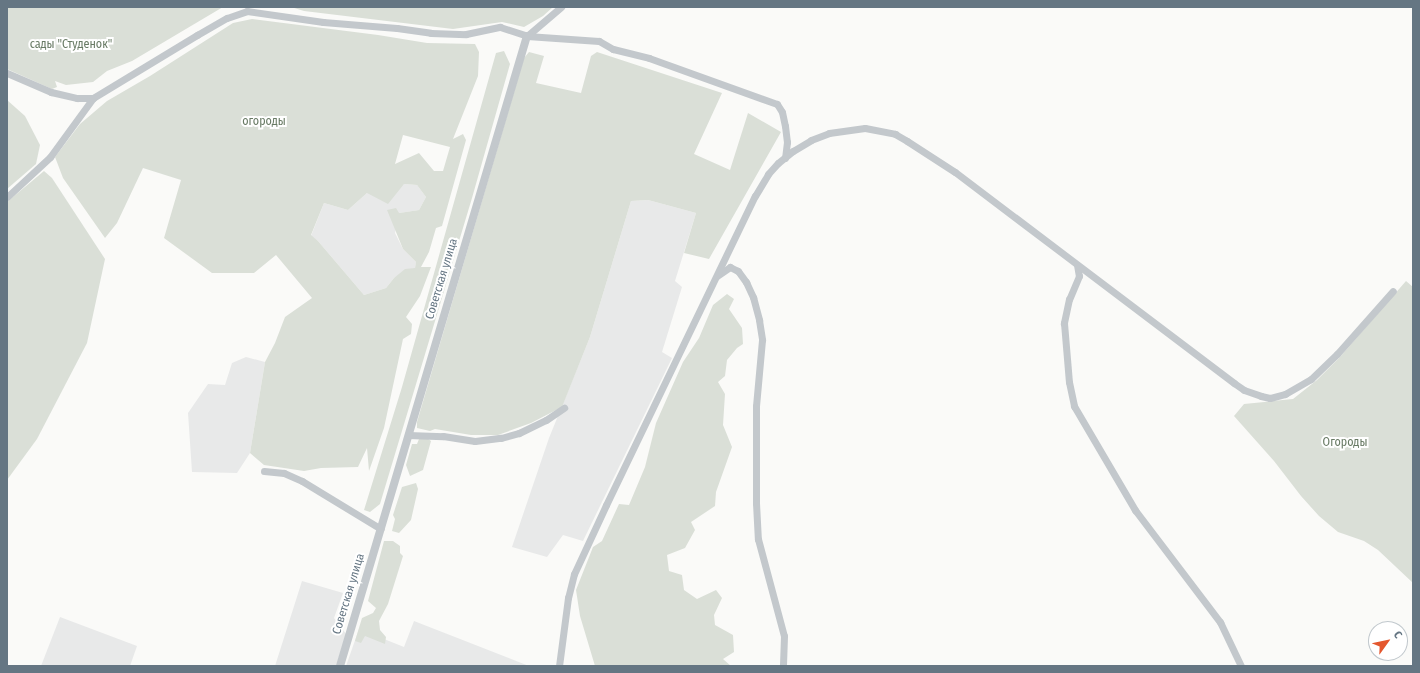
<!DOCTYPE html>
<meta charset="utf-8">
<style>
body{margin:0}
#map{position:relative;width:1420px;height:673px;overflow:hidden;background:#fafaf8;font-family:"Fira Sans Condensed",sans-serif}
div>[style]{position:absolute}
.built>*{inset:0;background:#e8e9e9}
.green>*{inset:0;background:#dadfd7}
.minor>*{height:7px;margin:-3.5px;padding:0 3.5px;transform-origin:3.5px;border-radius:3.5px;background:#c3c8cc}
.tertiary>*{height:8px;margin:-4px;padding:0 4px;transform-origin:4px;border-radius:4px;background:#c3c8cc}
span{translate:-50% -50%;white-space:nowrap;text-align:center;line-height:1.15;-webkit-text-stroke:4px #fff;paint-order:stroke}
.park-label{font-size:12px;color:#687a64}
.street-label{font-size:12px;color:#657683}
.frame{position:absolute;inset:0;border:8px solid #657683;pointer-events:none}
.north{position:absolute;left:1368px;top:621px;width:40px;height:40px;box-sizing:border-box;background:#fff;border:1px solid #c1c8cd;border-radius:50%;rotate:57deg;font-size:11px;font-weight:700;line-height:16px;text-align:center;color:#657683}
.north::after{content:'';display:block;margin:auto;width:14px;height:18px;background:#e4572e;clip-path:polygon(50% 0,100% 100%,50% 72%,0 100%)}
</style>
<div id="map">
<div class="built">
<div style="clip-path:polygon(404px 184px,417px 185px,426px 197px,419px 210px,399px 213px,395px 233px,403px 249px,416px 262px,415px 269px,394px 278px,386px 288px,364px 295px,318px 241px,311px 236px,324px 203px,348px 210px,367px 193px)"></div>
<div style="clip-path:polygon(648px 200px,696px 213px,675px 281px,682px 287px,662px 352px,672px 358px,583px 541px,563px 535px,547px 557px,512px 547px,549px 438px,590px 337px,631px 201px)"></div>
<div style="clip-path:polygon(246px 357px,265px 362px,250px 453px,237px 473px,192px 472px,188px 413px,208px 384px,225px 385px,232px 363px)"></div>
<div style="clip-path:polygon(302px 581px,343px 593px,334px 618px,346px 634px,336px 666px,275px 666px)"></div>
<div style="clip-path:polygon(60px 617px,137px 646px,130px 666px,41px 666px)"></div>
<div style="clip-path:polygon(414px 621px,529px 666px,346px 666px,359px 629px,404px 647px)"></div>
</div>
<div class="green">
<div style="clip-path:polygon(7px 7px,223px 7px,132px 61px,107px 71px,93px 82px,66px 85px,55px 81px,57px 87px,52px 89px,7px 69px)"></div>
<div style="clip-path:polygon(291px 7px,553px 7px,543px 16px,524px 27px,502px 22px,453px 29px,304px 11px)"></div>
<div style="clip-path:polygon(evenodd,252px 19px,378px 35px,427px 43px,475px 44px,479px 52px,478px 76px,453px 139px,463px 134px,466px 140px,442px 226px,436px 228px,429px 252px,421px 267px,431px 267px,420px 296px,406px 317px,412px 324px,411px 334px,403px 339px,384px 428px,369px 471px,367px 448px,358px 467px,321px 468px,304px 471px,264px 465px,250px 453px,265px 362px,275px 343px,285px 317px,312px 298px,276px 255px,254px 273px,212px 273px,164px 238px,181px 180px,143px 168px,117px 223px,105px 238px,63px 178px,55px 157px,80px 124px,107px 101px,150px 76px,233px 23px,252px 19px,403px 135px,450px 147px,443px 171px,434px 171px,419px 153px,395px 164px,403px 135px,252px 19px,404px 184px,417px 185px,426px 197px,419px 210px,399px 213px,396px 208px,387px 210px,403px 249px,416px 262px,415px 268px,405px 269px,394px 278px,386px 288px,364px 295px,318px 241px,311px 235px,324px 203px,348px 210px,367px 193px,388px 204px,404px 184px)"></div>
<div style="clip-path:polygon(504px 51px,510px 64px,472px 198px,380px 504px,370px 512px,364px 510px,402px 387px,496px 53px)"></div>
<div style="clip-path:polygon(529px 52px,544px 56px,536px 83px,581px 93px,591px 56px,597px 52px,722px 93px,694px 154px,730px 170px,748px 113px,781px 132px,709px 259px,684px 253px,696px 213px,648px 200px,631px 201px,590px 337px,562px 407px,531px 423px,498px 435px,471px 435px,435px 429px,430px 431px,417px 428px,417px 422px,524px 58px)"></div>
<div style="clip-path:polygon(7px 100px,25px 116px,40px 145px,36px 164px,7px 189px)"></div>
<div style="clip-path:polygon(44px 171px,52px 178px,105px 259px,87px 343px,37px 439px,7px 480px,7px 202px)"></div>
<div style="clip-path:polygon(1406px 281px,1413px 287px,1413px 583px,1378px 550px,1364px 541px,1338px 532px,1319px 516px,1301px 496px,1274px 461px,1234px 416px,1244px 404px,1293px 399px,1317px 380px,1340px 357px)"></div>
<div style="clip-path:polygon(727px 294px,734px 299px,729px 309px,742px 328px,743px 344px,737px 348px,727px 360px,725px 376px,718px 382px,725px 394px,723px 425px,732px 447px,716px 492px,715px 506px,691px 522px,695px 530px,685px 548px,667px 555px,669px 571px,682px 575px,684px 590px,697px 599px,716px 590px,722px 598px,714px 615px,715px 625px,733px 635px,734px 652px,723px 659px,731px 666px,595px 666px,580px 616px,576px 590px,593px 547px,602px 541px,619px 504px,629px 505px,645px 467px,656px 423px,683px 362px,699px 338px,713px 305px)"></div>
<div style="clip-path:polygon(427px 438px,431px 441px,423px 470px,410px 476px,406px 465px,412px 444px,417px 444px,419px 439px)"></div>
<div style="clip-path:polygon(416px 483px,418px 489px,411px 520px,399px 533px,392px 531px,395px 519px,393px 515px,402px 487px)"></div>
<div style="clip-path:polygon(384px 541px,393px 541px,400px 546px,400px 553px,403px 556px,388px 604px,379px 621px,380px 630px,386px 637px,385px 644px,365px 636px,361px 643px,355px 641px,362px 618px,373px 613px,376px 608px,368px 601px)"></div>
</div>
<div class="minor">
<div style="left:527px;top:36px;width:45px;rotate:-40.5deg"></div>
<div style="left:7px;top:73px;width:48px;rotate:23.4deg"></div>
<div style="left:51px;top:92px;width:27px;rotate:13deg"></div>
<div style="left:77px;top:98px;width:16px"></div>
<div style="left:93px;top:98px;width:122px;rotate:-31.2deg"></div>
<div style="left:197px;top:35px;width:34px;rotate:-30deg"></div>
<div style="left:227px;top:18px;width:21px;rotate:-19deg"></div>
<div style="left:247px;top:11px;width:77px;rotate:8.2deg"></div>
<div style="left:323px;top:22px;width:74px;rotate:4.6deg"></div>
<div style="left:397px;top:28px;width:34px;rotate:8deg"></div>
<div style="left:431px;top:33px;width:35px;rotate:2deg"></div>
<div style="left:466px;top:34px;width:35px;rotate:-12deg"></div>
<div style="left:500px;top:27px;width:28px;rotate:18deg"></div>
<div style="left:527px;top:36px;width:72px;rotate:4deg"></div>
<div style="left:599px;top:41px;width:16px;rotate:30deg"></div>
<div style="left:613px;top:49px;width:37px;rotate:14deg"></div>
<div style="left:649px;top:58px;width:136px;rotate:19.8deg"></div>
<div style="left:777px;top:104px;width:9px;rotate:58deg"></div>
<div style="left:782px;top:112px;width:14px;rotate:78deg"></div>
<div style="left:785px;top:126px;width:16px;rotate:83deg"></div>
<div style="left:787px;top:142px;width:16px;rotate:97deg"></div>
<div style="left:7px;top:197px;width:59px;rotate:-42.9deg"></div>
<div style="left:50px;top:157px;width:73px;rotate:-53.9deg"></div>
<div style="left:1077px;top:265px;width:11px;rotate:80deg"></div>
<div style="left:1079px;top:276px;width:25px;rotate:113deg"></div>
<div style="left:1069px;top:299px;width:25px;rotate:102deg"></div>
<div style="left:1064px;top:323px;width:59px;rotate:85.2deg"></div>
<div style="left:1069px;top:382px;width:25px;rotate:78deg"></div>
<div style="left:1074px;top:406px;width:121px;rotate:59.6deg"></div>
<div style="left:1135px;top:510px;width:141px;rotate:52.8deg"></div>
<div style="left:1220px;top:622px;width:49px;rotate:64.5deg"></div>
<div style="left:717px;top:276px;width:16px;rotate:-35deg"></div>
<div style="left:730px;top:267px;width:9px;rotate:27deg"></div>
<div style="left:738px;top:271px;width:14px;rotate:54deg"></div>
<div style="left:746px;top:282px;width:17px;rotate:65deg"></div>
<div style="left:753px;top:297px;width:24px;rotate:75deg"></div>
<div style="left:759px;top:320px;width:20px;rotate:81deg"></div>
<div style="left:762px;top:340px;width:66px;rotate:95.2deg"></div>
<div style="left:756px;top:406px;width:97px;rotate:90deg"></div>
<div style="left:756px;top:503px;width:36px;rotate:87deg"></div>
<div style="left:758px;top:539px;width:100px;rotate:75deg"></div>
<div style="left:784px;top:636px;width:30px;rotate:92deg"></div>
<div style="left:408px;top:435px;width:35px;rotate:2deg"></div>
<div style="left:443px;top:436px;width:32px;rotate:9deg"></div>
<div style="left:475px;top:441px;width:26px;rotate:-7deg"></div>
<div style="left:501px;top:438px;width:19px;rotate:-16deg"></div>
<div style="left:519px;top:433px;width:30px;rotate:-26deg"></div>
<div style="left:546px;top:420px;width:22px;rotate:-34deg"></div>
<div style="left:264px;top:471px;width:20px;rotate:6deg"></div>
<div style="left:284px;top:473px;width:20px;rotate:24deg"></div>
<div style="left:302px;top:481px;width:92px;rotate:31.3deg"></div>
<div style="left:559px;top:666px;width:69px;rotate:-82.5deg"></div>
<div style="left:568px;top:598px;width:25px;rotate:-76deg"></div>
<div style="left:574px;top:574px;width:76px;rotate:-65.1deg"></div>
<div style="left:606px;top:505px;width:343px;rotate:-64.3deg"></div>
<div style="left:755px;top:196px;width:26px;rotate:-59deg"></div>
<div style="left:768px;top:174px;width:15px;rotate:-48deg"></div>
<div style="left:778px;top:163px;width:19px;rotate:-39deg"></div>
<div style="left:793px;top:151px;width:21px;rotate:-31deg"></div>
<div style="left:811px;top:140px;width:19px;rotate:-21deg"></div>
<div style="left:829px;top:133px;width:36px;rotate:-8deg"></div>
<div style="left:865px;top:128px;width:31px;rotate:11deg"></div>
<div style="left:895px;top:134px;width:14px;rotate:30deg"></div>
<div style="left:907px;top:141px;width:57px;rotate:32.9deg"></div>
<div style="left:955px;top:172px;width:350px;rotate:37.1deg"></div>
<div style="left:1234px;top:383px;width:12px;rotate:35deg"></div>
<div style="left:1244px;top:390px;width:18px;rotate:19deg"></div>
<div style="left:1261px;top:396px;width:9px;rotate:13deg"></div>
<div style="left:1270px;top:398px;width:16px;rotate:-15deg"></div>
<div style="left:1285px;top:394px;width:30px;rotate:-30deg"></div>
<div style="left:1311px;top:379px;width:36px;rotate:-44deg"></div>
<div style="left:1337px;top:354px;width:84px;rotate:-48.4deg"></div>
</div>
<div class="tertiary">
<div style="left:340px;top:666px;width:657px;rotate:-73.47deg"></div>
</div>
<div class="park-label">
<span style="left:71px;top:45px">сады "Студенок"</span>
<span style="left:264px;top:122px">огороды</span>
<span style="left:1345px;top:443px">Огороды</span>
</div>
<div class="street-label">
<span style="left:442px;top:279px;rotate:-73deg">Советская улица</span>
<span style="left:349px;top:594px;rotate:-73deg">Советская улица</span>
</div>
<div class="frame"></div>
<div class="north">С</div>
</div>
